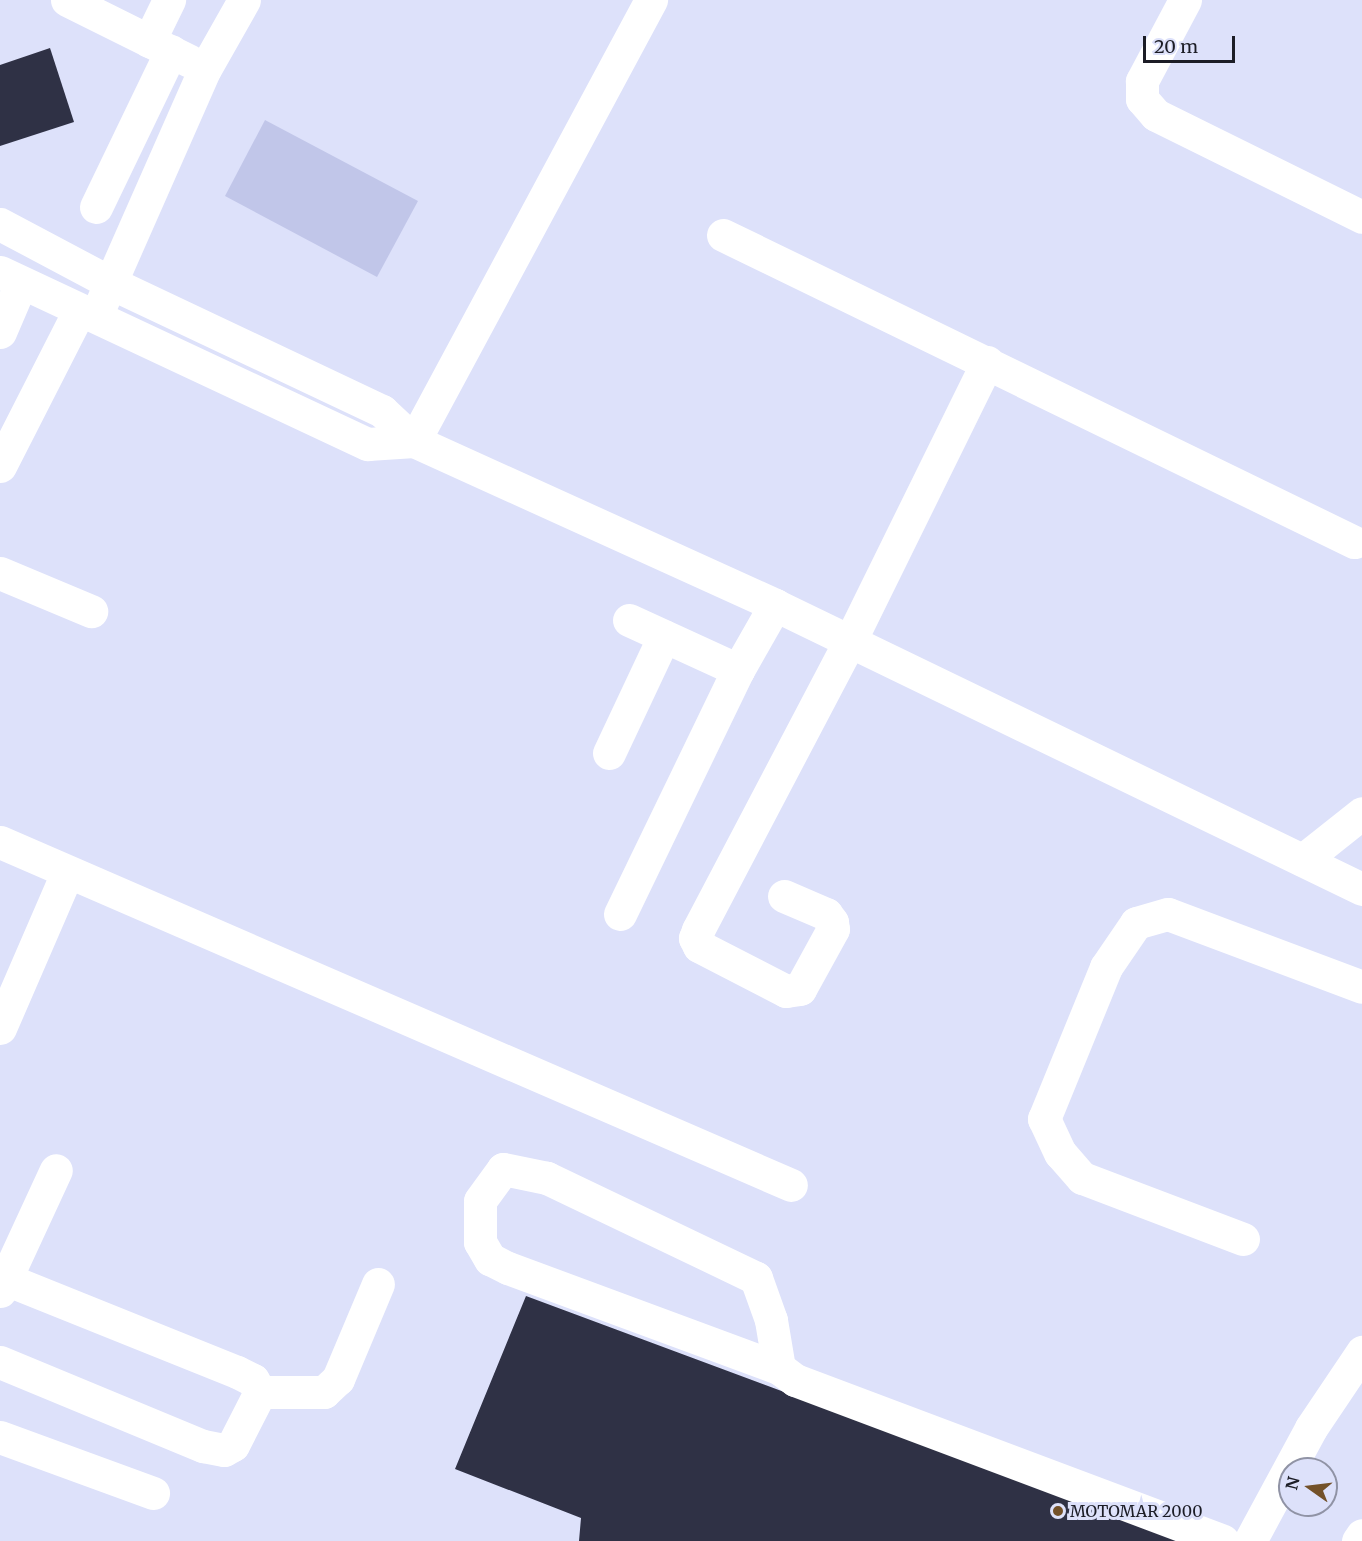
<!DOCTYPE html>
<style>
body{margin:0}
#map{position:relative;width:1362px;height:1541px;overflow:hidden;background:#dde1fa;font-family:Merriweather,serif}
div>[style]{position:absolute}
.green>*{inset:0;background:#c1c6e9}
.building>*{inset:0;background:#2f3145}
.minor>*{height:33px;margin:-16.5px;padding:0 16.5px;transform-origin:16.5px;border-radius:16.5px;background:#fff}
.major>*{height:33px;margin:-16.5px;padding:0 16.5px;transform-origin:16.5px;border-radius:16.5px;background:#fff}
.dots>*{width:16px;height:16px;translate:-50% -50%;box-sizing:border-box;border:3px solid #dde1fa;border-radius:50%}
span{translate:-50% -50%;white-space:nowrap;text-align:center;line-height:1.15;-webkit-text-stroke:6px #dde1fa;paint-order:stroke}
.poi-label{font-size:16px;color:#1c1d26}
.left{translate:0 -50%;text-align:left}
.north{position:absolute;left:1278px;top:1457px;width:60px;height:60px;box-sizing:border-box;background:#dde1fa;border:2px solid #9093a5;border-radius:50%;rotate:284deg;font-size:16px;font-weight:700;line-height:24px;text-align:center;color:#1c1d26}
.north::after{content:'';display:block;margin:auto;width:21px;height:27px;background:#735129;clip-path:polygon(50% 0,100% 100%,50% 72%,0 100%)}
.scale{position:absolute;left:1143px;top:36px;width:92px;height:27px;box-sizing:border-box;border:3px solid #1c1d26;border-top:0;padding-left:8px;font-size:18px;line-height:21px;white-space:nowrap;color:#1c1d26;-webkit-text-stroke:4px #dde1fa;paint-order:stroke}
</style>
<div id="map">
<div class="green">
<div style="clip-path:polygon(265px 120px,418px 201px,377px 277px,225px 196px)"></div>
</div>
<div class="building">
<div style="clip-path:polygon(50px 48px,74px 122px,0 146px,0 65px)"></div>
<div style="clip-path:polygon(526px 1296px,1185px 1541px,579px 1541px,581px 1518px,455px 1469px)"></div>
</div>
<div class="minor">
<div style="left:67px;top:0;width:137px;rotate:26.4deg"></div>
<div style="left:1185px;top:0;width:92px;rotate:118deg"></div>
<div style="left:1142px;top:81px;width:18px;rotate:90deg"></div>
<div style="left:1142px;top:99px;width:21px;rotate:49deg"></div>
<div style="left:1156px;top:115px;width:230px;rotate:26.3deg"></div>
<div style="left:149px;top:41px;width:46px;rotate:-64deg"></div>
<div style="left:96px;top:207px;width:173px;rotate:-64.3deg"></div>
<div style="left:0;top:224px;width:126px;rotate:28deg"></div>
<div style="left:111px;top:283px;width:300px;rotate:25.3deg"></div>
<div style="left:382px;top:411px;width:44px;rotate:43.2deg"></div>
<div style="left:414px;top:441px;width:397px;rotate:24.4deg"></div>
<div style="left:775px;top:605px;width:652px;rotate:25.82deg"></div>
<div style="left:723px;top:235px;width:702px;rotate:25.94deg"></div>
<div style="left:0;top:272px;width:406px;rotate:25.1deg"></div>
<div style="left:368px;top:444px;width:46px;rotate:-3.7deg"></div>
<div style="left:102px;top:302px;width:255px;rotate:-66.2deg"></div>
<div style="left:205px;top:69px;width:79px;rotate:-60.5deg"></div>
<div style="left:0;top:332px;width:53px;rotate:-66.8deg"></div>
<div style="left:414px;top:441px;width:501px;rotate:-61.75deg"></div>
<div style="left:0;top:466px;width:174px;rotate:-63deg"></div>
<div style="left:0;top:573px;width:99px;rotate:22.7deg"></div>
<div style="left:629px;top:620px;width:120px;rotate:24.6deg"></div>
<div style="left:609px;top:753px;width:129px;rotate:-64.8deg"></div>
<div style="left:0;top:842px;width:862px;rotate:23.44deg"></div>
<div style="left:1303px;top:860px;width:75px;rotate:-38.5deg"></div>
<div style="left:784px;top:896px;width:46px;rotate:23.2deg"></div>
<div style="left:826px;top:914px;width:10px;rotate:53deg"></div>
<div style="left:832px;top:922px;width:7px;rotate:82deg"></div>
<div style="left:833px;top:929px;width:68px;rotate:118.8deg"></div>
<div style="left:800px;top:989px;width:14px;rotate:172deg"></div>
<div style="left:786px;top:991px;width:98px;rotate:-152.7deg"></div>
<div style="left:699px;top:946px;width:9px;rotate:-117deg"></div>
<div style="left:695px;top:938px;width:9px;rotate:-69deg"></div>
<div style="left:698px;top:930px;width:327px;rotate:-62.3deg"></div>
<div style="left:850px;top:641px;width:311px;rotate:-63.8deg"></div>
<div style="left:620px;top:914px;width:271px;rotate:-64.2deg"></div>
<div style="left:738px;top:670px;width:75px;rotate:-60.4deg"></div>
<div style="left:0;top:1028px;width:169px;rotate:-66.6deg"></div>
<div style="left:1243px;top:1239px;width:172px;rotate:-159.2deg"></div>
<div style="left:1082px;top:1178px;width:33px;rotate:-131deg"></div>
<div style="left:1060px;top:1153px;width:38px;rotate:-115deg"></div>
<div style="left:1044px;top:1119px;width:164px;rotate:-67.8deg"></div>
<div style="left:1106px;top:967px;width:53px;rotate:-55.7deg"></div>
<div style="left:1136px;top:923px;width:33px;rotate:-16deg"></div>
<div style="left:1168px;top:914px;width:207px;rotate:20.6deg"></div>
<div style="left:0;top:1291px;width:133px;rotate:-65.2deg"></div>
<div style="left:0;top:1362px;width:220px;rotate:22.5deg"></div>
<div style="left:203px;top:1446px;width:21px;rotate:11deg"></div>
<div style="left:224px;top:1450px;width:10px;rotate:-29deg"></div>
<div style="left:233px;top:1445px;width:59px;rotate:-63deg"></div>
<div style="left:260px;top:1392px;width:14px;rotate:-120deg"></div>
<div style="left:253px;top:1380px;width:18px;rotate:-153deg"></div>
<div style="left:237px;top:1372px;width:249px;rotate:-158.1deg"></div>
<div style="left:779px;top:1368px;width:49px;rotate:-99.5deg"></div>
<div style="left:771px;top:1320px;width:45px;rotate:-109.7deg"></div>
<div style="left:756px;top:1278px;width:232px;rotate:-154.4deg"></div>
<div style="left:547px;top:1178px;width:45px;rotate:-168.4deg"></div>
<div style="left:503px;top:1169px;width:39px;rotate:126deg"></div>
<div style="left:480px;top:1201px;width:41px;rotate:90deg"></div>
<div style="left:480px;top:1242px;width:20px;rotate:60deg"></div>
<div style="left:490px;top:1259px;width:20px;rotate:27deg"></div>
<div style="left:508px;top:1268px;width:289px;rotate:20.3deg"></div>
<div style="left:779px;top:1368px;width:20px;rotate:37deg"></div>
<div style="left:795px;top:1380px;width:457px;rotate:20.6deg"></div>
<div style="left:260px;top:1392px;width:64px"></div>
<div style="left:324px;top:1392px;width:19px;rotate:-43deg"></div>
<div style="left:338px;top:1379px;width:103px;rotate:-67.2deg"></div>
<div style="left:0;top:1437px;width:163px;rotate:20.1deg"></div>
<div style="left:1250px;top:1541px;width:128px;rotate:-61.6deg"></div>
<div style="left:1311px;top:1428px;width:92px;rotate:-56.1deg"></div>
</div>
<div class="major">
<div style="left:1358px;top:1541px;width:7px;rotate:-56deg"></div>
</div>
<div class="dots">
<div style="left:1058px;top:1511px;background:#735129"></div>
</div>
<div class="poi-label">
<span class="left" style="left:1070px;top:1511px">MOTOMAR 2000</span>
</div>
<div class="north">N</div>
<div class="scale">20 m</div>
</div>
